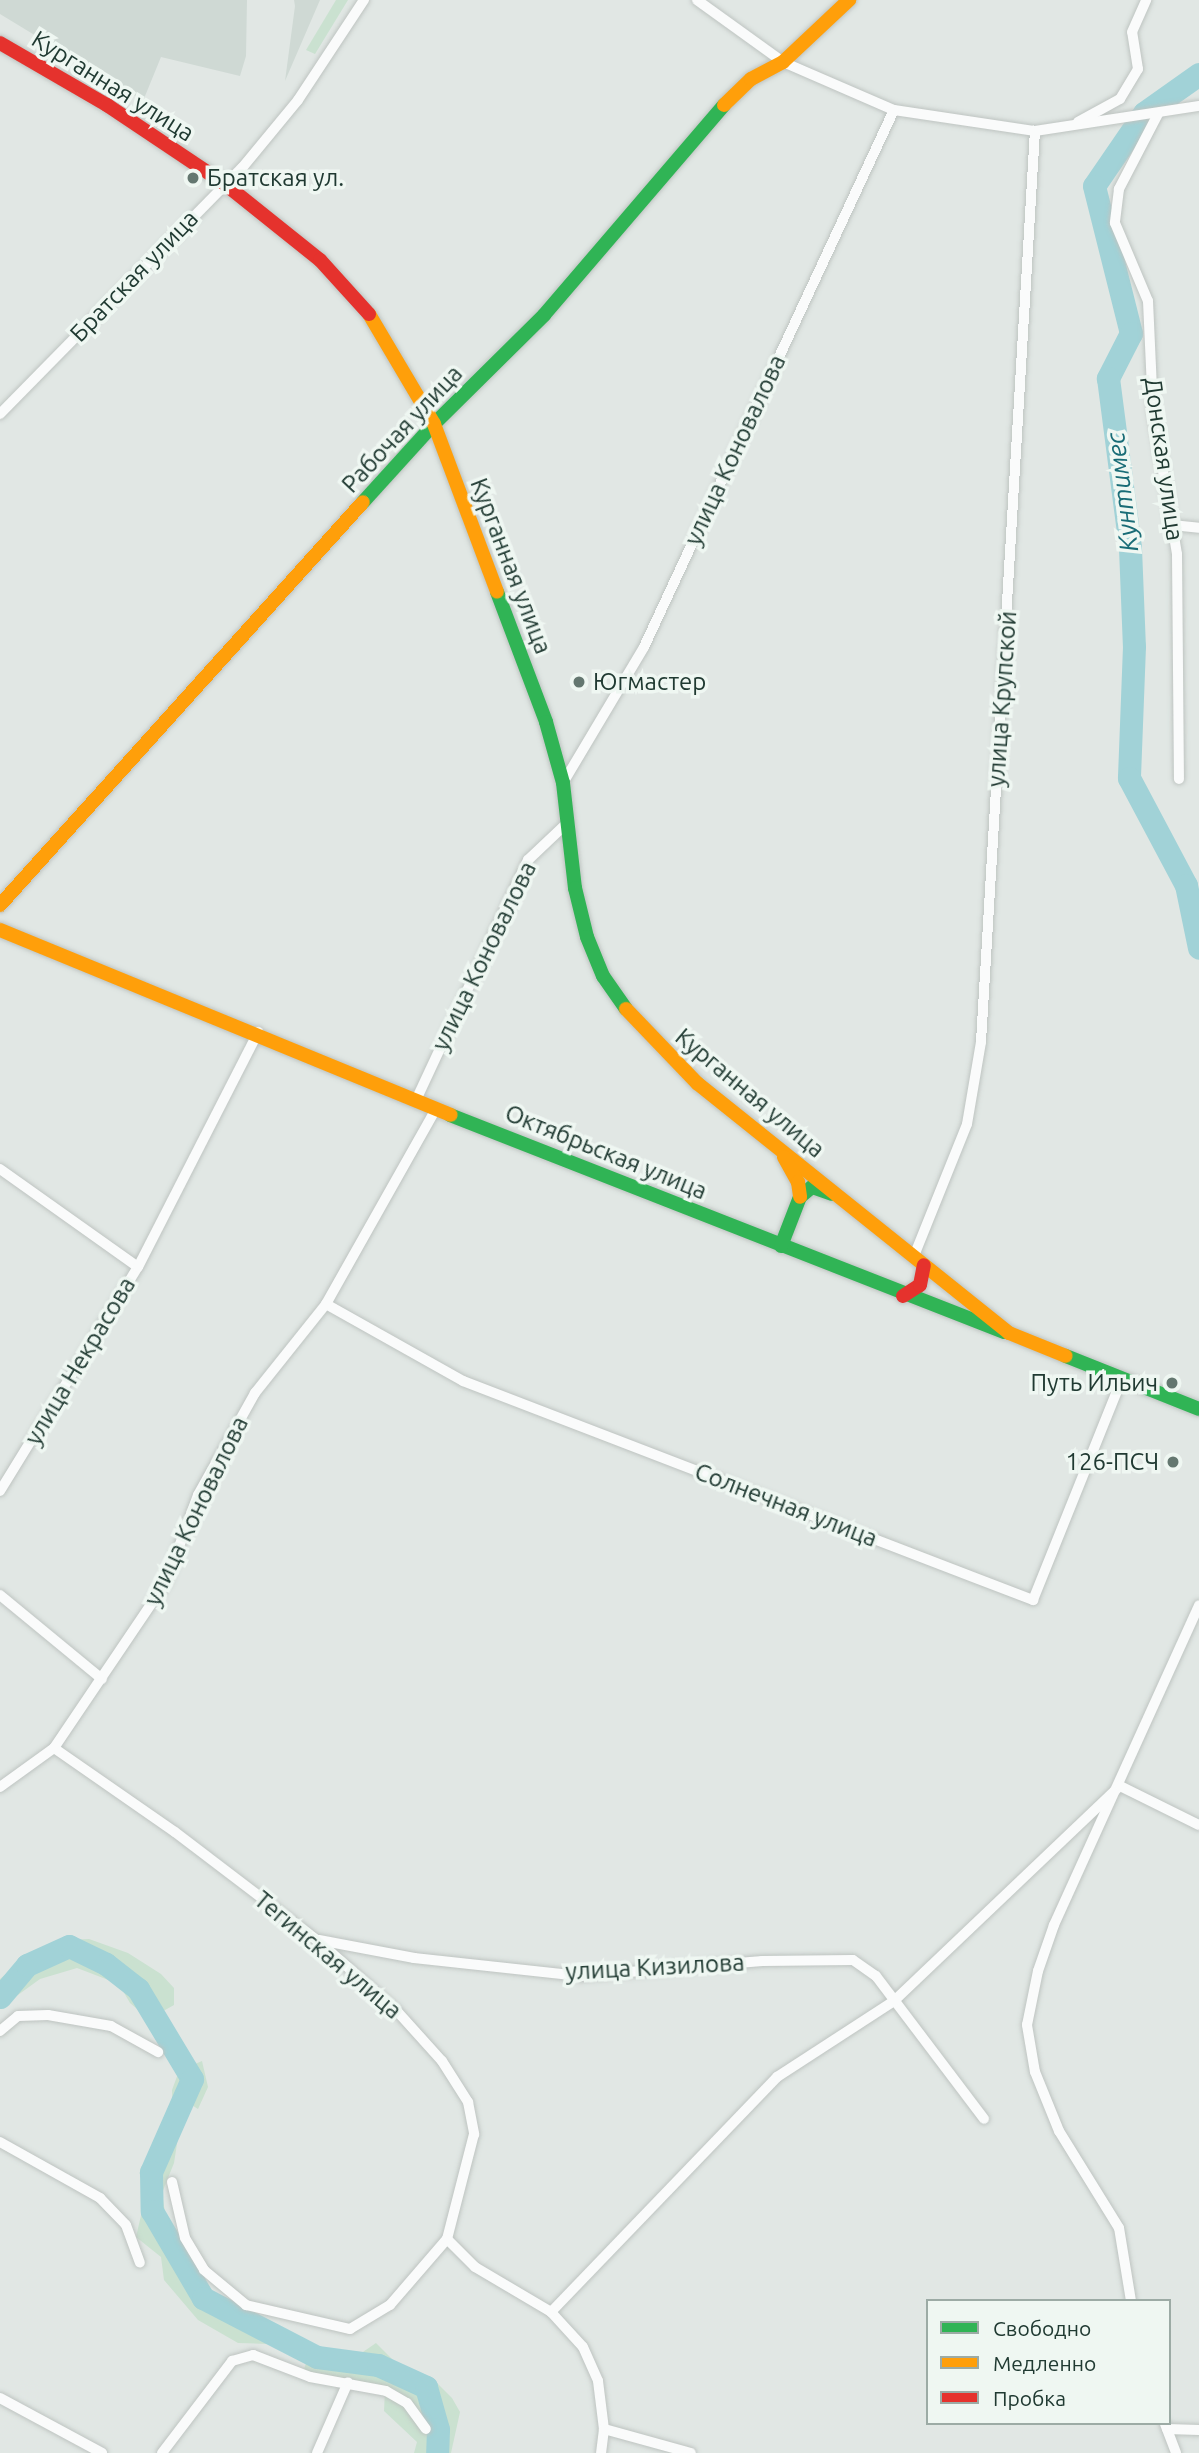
<!DOCTYPE html>
<meta charset="utf-8">
<style>
body{margin:0}
#map{position:relative;width:1199px;height:2453px;overflow:hidden;background:#e1e7e4;font-family:Ubuntu,sans-serif}
div>[style]{position:absolute}
.built>*{inset:0;background:#cfd9d4}
.green>*{inset:0;background:#cae1d0}
.river>*{height:23px;margin:-11.5px;padding:0 11.5px;transform-origin:11.5px;border-radius:11.5px;background:#a1d2d7}
.roads{filter:drop-shadow(0 0 2px #bec4c1) drop-shadow(0 0 2px #bec4c1)}
.street>*{height:10px;margin:-5px;padding:0 5px;transform-origin:5px;border-radius:5px;background:#fafbfb}
.fast>*{height:14px;margin:-7px;padding:0 7px;transform-origin:7px;border-radius:7px;background:#30b455}
.slow>*{height:14px;margin:-7px;padding:0 7px;transform-origin:7px;border-radius:7px;background:#ff9f0a}
.jam>*{height:14px;margin:-7px;padding:0 7px;transform-origin:7px;border-radius:7px;background:#e5322d}
.dots>*{width:19px;height:19px;translate:-50% -50%;box-sizing:border-box;border:4px solid #eff7f2;border-radius:50%}
span{translate:-50% -50%;white-space:nowrap;text-align:center;line-height:1.15;-webkit-text-stroke:7px #eff7f2;paint-order:stroke}
.street-label{font-size:24px;color:#203a32}
.poi-label{font-size:24px;color:#203a32}
.left{translate:0 -50%;text-align:left}
.right{translate:-100% -50%;text-align:right}
.water-label{font-size:26px;color:#196c76;font-style:italic}
.legend{position:absolute;left:926px;top:2299px;width:245px;height:126px;box-sizing:border-box;background:#eff7f2;border:2px solid #9caba5;margin:0;padding:9px 12px;list-style:none;font-size:21px;color:#203a32}
.legend li{display:flex;align-items:center;gap:14px;height:35px}
.legend b{width:35px;border:2px solid #9caba5}
</style>
<div id="map">
<div class="built">
<div style="clip-path:polygon(0 0,247px 0,246px 56px,240px 76px,161px 57px,143px 101px,0 14px)"></div>
<div style="clip-path:polygon(294px 0,320px 0,285px 81px,295px 6px)"></div>
</div>
<div class="green">
<div style="clip-path:polygon(336px 0,348px 0,315px 54px,306px 50px)"></div>
<div style="clip-path:polygon(89px 1939px,128px 1953px,161px 1974px,174px 1988px,174px 2005px,149px 2019px,130px 2003px,119px 1984px,77px 1968px,40px 1979px,0 2008px,0 1979px,33px 1951px,64px 1940px)"></div>
<div style="clip-path:polygon(202px 2061px,208px 2087px,198px 2109px,190px 2104px,181px 2118px,174px 2163px,162px 2193px,166px 2219px,197px 2280px,214px 2296px,259px 2322px,279px 2325px,282px 2334px,267px 2344px,238px 2343px,198px 2320px,164px 2280px,161px 2257px,136px 2237px,151px 2172px,173px 2122px,172px 2090px,179px 2071px)"></div>
<div style="clip-path:polygon(376px 2343px,401px 2368px,434px 2380px,452px 2398px,460px 2412px,451px 2453px,414px 2453px,417px 2442px,384px 2411px,385px 2391px,304px 2370px,307px 2359px,325px 2351px,357px 2356px)"></div>
</div>
<div class="river">
<div style="left:1199px;top:74px;width:67px;rotate:144.7deg"></div>
<div style="left:1144px;top:113px;width:88px;rotate:124.4deg"></div>
<div style="left:1094px;top:186px;width:152px;rotate:75.9deg"></div>
<div style="left:1131px;top:333px;width:51px;rotate:117.1deg"></div>
<div style="left:1108px;top:378px;width:171px;rotate:82.6deg"></div>
<div style="left:1130px;top:548px;width:98px;rotate:87.7deg"></div>
<div style="left:1134px;top:646px;width:132px;rotate:92.2deg"></div>
<div style="left:1129px;top:778px;width:121px;rotate:62deg"></div>
<div style="left:1186px;top:885px;width:64px;rotate:78.3deg"></div>
<div style="left:0;top:1997px;width:42px;rotate:-49.8deg"></div>
<div style="left:27px;top:1965px;width:46px;rotate:-24.3deg"></div>
<div style="left:69px;top:1946px;width:41px;rotate:25.9deg"></div>
<div style="left:106px;top:1964px;width:41px;rotate:38deg"></div>
<div style="left:138px;top:1989px;width:105px;rotate:59deg"></div>
<div style="left:192px;top:2079px;width:102px;rotate:113.8deg"></div>
<div style="left:151px;top:2172px;width:39px;rotate:89deg"></div>
<div style="left:152px;top:2211px;width:101px;rotate:59.6deg"></div>
<div style="left:203px;top:2298px;width:128px;rotate:27.4deg"></div>
<div style="left:317px;top:2357px;width:62px;rotate:7.5deg"></div>
<div style="left:378px;top:2365px;width:53px;rotate:24.6deg"></div>
<div style="left:426px;top:2387px;width:44px;rotate:74.1deg"></div>
<div style="left:438px;top:2429px;width:24px;rotate:92deg"></div>
</div>
<div class="roads">
<div class="street">
<div style="left:697px;top:0;width:106px;rotate:35.8deg"></div>
<div style="left:783px;top:62px;width:121px;rotate:23.4deg"></div>
<div style="left:894px;top:110px;width:143px;rotate:8.5deg"></div>
<div style="left:1035px;top:131px;width:166px;rotate:-8.7deg"></div>
<div style="left:1158px;top:114px;width:85px;rotate:117.5deg"></div>
<div style="left:1119px;top:189px;width:34px;rotate:97deg"></div>
<div style="left:1115px;top:223px;width:85px;rotate:67.1deg"></div>
<div style="left:1148px;top:301px;width:111px;rotate:87.4deg"></div>
<div style="left:1153px;top:412px;width:144px;rotate:80.4deg"></div>
<div style="left:1177px;top:554px;width:225px;rotate:89.5deg"></div>
<div style="left:1078px;top:122px;width:48px;rotate:-28.7deg"></div>
<div style="left:1120px;top:99px;width:35px;rotate:-59deg"></div>
<div style="left:1138px;top:69px;width:37px;rotate:-99deg"></div>
<div style="left:1132px;top:32px;width:35px;rotate:-66deg"></div>
<div style="left:0;top:414px;width:345px;rotate:-45.5deg"></div>
<div style="left:242px;top:168px;width:88px;rotate:-50.5deg"></div>
<div style="left:298px;top:100px;width:120px;rotate:-56.6deg"></div>
<div style="left:1172px;top:525px;width:27px;rotate:6deg"></div>
<div style="left:563px;top:783px;width:158px;rotate:-59.2deg"></div>
<div style="left:644px;top:647px;width:592px;rotate:-65.04deg"></div>
<div style="left:416px;top:1100px;width:265px;rotate:-65deg"></div>
<div style="left:528px;top:860px;width:54px;rotate:-43.5deg"></div>
<div style="left:0;top:1169px;width:169px;rotate:35.4deg"></div>
<div style="left:914px;top:1256px;width:142px;rotate:-68.1deg"></div>
<div style="left:967px;top:1124px;width:83px;rotate:-80.3deg"></div>
<div style="left:981px;top:1042px;width:913px;rotate:-86.61deg"></div>
<div style="left:326px;top:1304px;width:157px;rotate:29.3deg"></div>
<div style="left:463px;top:1381px;width:611px;rotate:21.02deg"></div>
<div style="left:1033px;top:1600px;width:238px;rotate:-68.1deg"></div>
<div style="left:0;top:1491px;width:263px;rotate:-58.4deg"></div>
<div style="left:138px;top:1267px;width:264px;rotate:-62.9deg"></div>
<div style="left:0;top:1595px;width:132px;rotate:39.5deg"></div>
<div style="left:54px;top:1748px;width:147px;rotate:34.8deg"></div>
<div style="left:175px;top:1832px;width:178px;rotate:37.3deg"></div>
<div style="left:317px;top:1940px;width:106px;rotate:41.5deg"></div>
<div style="left:396px;top:2010px;width:69px;rotate:48deg"></div>
<div style="left:442px;top:2061px;width:49px;rotate:57.6deg"></div>
<div style="left:468px;top:2102px;width:33px;rotate:79deg"></div>
<div style="left:474px;top:2134px;width:108px;rotate:104.4deg"></div>
<div style="left:447px;top:2239px;width:40px;rotate:45deg"></div>
<div style="left:475px;top:2267px;width:88px;rotate:30.6deg"></div>
<div style="left:551px;top:2312px;width:47px;rotate:47.6deg"></div>
<div style="left:583px;top:2347px;width:37px;rotate:66deg"></div>
<div style="left:598px;top:2381px;width:48px;rotate:82.9deg"></div>
<div style="left:604px;top:2429px;width:24px;rotate:97deg"></div>
<div style="left:0;top:1787px;width:67px;rotate:-35.8deg"></div>
<div style="left:54px;top:1748px;width:200px;rotate:-56deg"></div>
<div style="left:166px;top:1582px;width:93px;rotate:-69.8deg"></div>
<div style="left:198px;top:1495px;width:117px;rotate:-60.8deg"></div>
<div style="left:255px;top:1393px;width:114px;rotate:-51.4deg"></div>
<div style="left:326px;top:1304px;width:224px;rotate:-60.6deg"></div>
<div style="left:319px;top:1940px;width:97px;rotate:10.7deg"></div>
<div style="left:414px;top:1958px;width:167px;rotate:6.2deg"></div>
<div style="left:580px;top:1976px;width:183px;rotate:-4.7deg"></div>
<div style="left:762px;top:1961px;width:91px;rotate:-0.6deg"></div>
<div style="left:853px;top:1960px;width:28px;rotate:35deg"></div>
<div style="left:876px;top:1976px;width:179px;rotate:52.9deg"></div>
<div style="left:0;top:2031px;width:23px;rotate:-40deg"></div>
<div style="left:18px;top:2016px;width:30px;rotate:-2deg"></div>
<div style="left:48px;top:2015px;width:64px;rotate:9.9deg"></div>
<div style="left:111px;top:2026px;width:54px;rotate:29deg"></div>
<div style="left:0;top:2142px;width:115px;rotate:29.2deg"></div>
<div style="left:100px;top:2198px;width:37px;rotate:46deg"></div>
<div style="left:126px;top:2225px;width:40px;rotate:69.8deg"></div>
<div style="left:172px;top:2182px;width:57px;rotate:76.9deg"></div>
<div style="left:185px;top:2238px;width:37px;rotate:59deg"></div>
<div style="left:204px;top:2270px;width:55px;rotate:39.8deg"></div>
<div style="left:246px;top:2305px;width:107px;rotate:13deg"></div>
<div style="left:350px;top:2329px;width:47px;rotate:-31deg"></div>
<div style="left:390px;top:2305px;width:87px;rotate:-49.2deg"></div>
<div style="left:1131px;top:2301px;width:74px;rotate:-99.3deg"></div>
<div style="left:1119px;top:2228px;width:114px;rotate:-121.7deg"></div>
<div style="left:1059px;top:2131px;width:64px;rotate:-112.1deg"></div>
<div style="left:1035px;top:2072px;width:48px;rotate:-99.7deg"></div>
<div style="left:1027px;top:2025px;width:55px;rotate:-78.5deg"></div>
<div style="left:1038px;top:1971px;width:49px;rotate:-70.8deg"></div>
<div style="left:1054px;top:1925px;width:351px;rotate:-65.6deg"></div>
<div style="left:551px;top:2312px;width:326px;rotate:-46.1deg"></div>
<div style="left:777px;top:2077px;width:140px;rotate:-33deg"></div>
<div style="left:894px;top:2001px;width:312px;rotate:-43.6deg"></div>
<div style="left:1120px;top:1786px;width:88px;rotate:26.3deg"></div>
<div style="left:0;top:2398px;width:116px;rotate:28.3deg"></div>
<div style="left:1165px;top:2424px;width:31px;rotate:69deg"></div>
<div style="left:604px;top:2429px;width:90px;rotate:15.4deg"></div>
<div style="left:1167px;top:2429px;width:32px;rotate:2deg"></div>
<div style="left:162px;top:2453px;width:116px;rotate:-52.7deg"></div>
<div style="left:232px;top:2361px;width:22px;rotate:-16deg"></div>
<div style="left:253px;top:2355px;width:61px;rotate:21.1deg"></div>
<div style="left:310px;top:2377px;width:77px;rotate:10.4deg"></div>
<div style="left:386px;top:2391px;width:24px;rotate:30deg"></div>
<div style="left:407px;top:2403px;width:32px;rotate:54deg"></div>
<div style="left:317px;top:2453px;width:77px;rotate:-66.4deg"></div>
</div>
<div class="fast">
<div style="left:363px;top:502px;width:105px;rotate:-47.7deg"></div>
<div style="left:434px;top:424px;width:155px;rotate:-44.7deg"></div>
<div style="left:544px;top:315px;width:277px;rotate:-49.4deg"></div>
<div style="left:497px;top:592px;width:139px;rotate:69.3deg"></div>
<div style="left:546px;top:722px;width:63px;rotate:74.4deg"></div>
<div style="left:563px;top:783px;width:106px;rotate:83.5deg"></div>
<div style="left:575px;top:888px;width:50px;rotate:76.2deg"></div>
<div style="left:587px;top:937px;width:42px;rotate:67.7deg"></div>
<div style="left:603px;top:976px;width:40px;rotate:55.1deg"></div>
<div style="left:450px;top:1115px;width:595px;rotate:21.39deg"></div>
<div style="left:781px;top:1246px;width:53px;rotate:-68.8deg"></div>
<div style="left:800px;top:1197px;width:16px;rotate:-40deg"></div>
<div style="left:812px;top:1187px;width:21px;rotate:19deg"></div>
<div style="left:1066px;top:1356px;width:143px;rotate:21.7deg"></div>
</div>
<div class="slow">
<div style="left:724px;top:105px;width:37px;rotate:-44deg"></div>
<div style="left:751px;top:79px;width:36px;rotate:-28deg"></div>
<div style="left:783px;top:62px;width:91px;rotate:-43.2deg"></div>
<div style="left:369px;top:314px;width:128px;rotate:59.4deg"></div>
<div style="left:434px;top:424px;width:179px;rotate:69.4deg"></div>
<div style="left:0;top:905px;width:542px;rotate:-47.99deg"></div>
<div style="left:0;top:930px;width:487px;rotate:22.3deg"></div>
<div style="left:626px;top:1009px;width:103px;rotate:46.2deg"></div>
<div style="left:697px;top:1083px;width:400px;rotate:38.7deg"></div>
<div style="left:1009px;top:1333px;width:61px;rotate:22deg"></div>
<div style="left:784px;top:1157px;width:29px;rotate:61deg"></div>
<div style="left:798px;top:1182px;width:15px;rotate:82deg"></div>
</div>
<div class="jam">
<div style="left:0;top:43px;width:124px;rotate:30.1deg"></div>
<div style="left:107px;top:105px;width:142px;rotate:33.8deg"></div>
<div style="left:225px;top:184px;width:122px;rotate:38.7deg"></div>
<div style="left:320px;top:260px;width:73px;rotate:47.8deg"></div>
<div style="left:903px;top:1296px;width:20px;rotate:-33deg"></div>
<div style="left:920px;top:1285px;width:20px;rotate:-79deg"></div>
</div>
</div>
<div class="dots">
<div style="left:193px;top:178px;background:#647770"></div>
<div style="left:579px;top:682px;background:#647770"></div>
<div style="left:1172px;top:1383px;background:#647770"></div>
<div style="left:1173px;top:1462px;background:#647770"></div>
</div>
<div class="street-label">
<span style="left:113px;top:86px;rotate:32deg">Курганная улица</span>
<span style="left:134px;top:276px;rotate:-46deg">Братская улица</span>
<span style="left:402px;top:429px;rotate:-47deg">Рабочая улица</span>
<span style="left:735px;top:450px;rotate:-65deg">улица Коновалова</span>
<span style="left:1164px;top:459px;rotate:82deg">Донская улица</span>
<span style="left:511px;top:566px;rotate:69deg">Курганная улица</span>
<span style="left:1002px;top:699px;rotate:-86deg">улица Крупской</span>
<span style="left:484px;top:956px;rotate:-64deg">улица Коновалова</span>
<span style="left:750px;top:1093px;rotate:40deg">Курганная улица</span>
<span style="left:606px;top:1152px;rotate:22deg">Октябрьская улица</span>
<span style="left:80px;top:1361px;rotate:-59deg">улица Некрасова</span>
<span style="left:786px;top:1505px;rotate:21deg">Солнечная улица</span>
<span style="left:196px;top:1511px;rotate:-64deg">улица Коновалова</span>
<span style="left:328px;top:1955px;rotate:40deg">Тегинская улица</span>
<span style="left:655px;top:1967px;rotate:-3deg">улица Кизилова</span>
</div>
<div class="poi-label">
<span class="left" style="left:207px;top:178px">Братская ул.</span>
<span class="left" style="left:593px;top:682px">Югмастер</span>
<span class="right" style="left:1158px;top:1383px">Путь Ильич</span>
<span class="right" style="left:1159px;top:1462px">126-ПСЧ</span>
</div>
<div class="water-label">
<span style="left:1122px;top:492px;rotate:-97deg">Кунтимес</span>
</div>
<ul class="legend">
<li><b style="height:9px;background:#30b455"></b>Свободно</li>
<li><b style="height:9px;background:#ff9f0a"></b>Медленно</li>
<li><b style="height:9px;background:#e5322d"></b>Пробка</li>
</ul>
</div>
